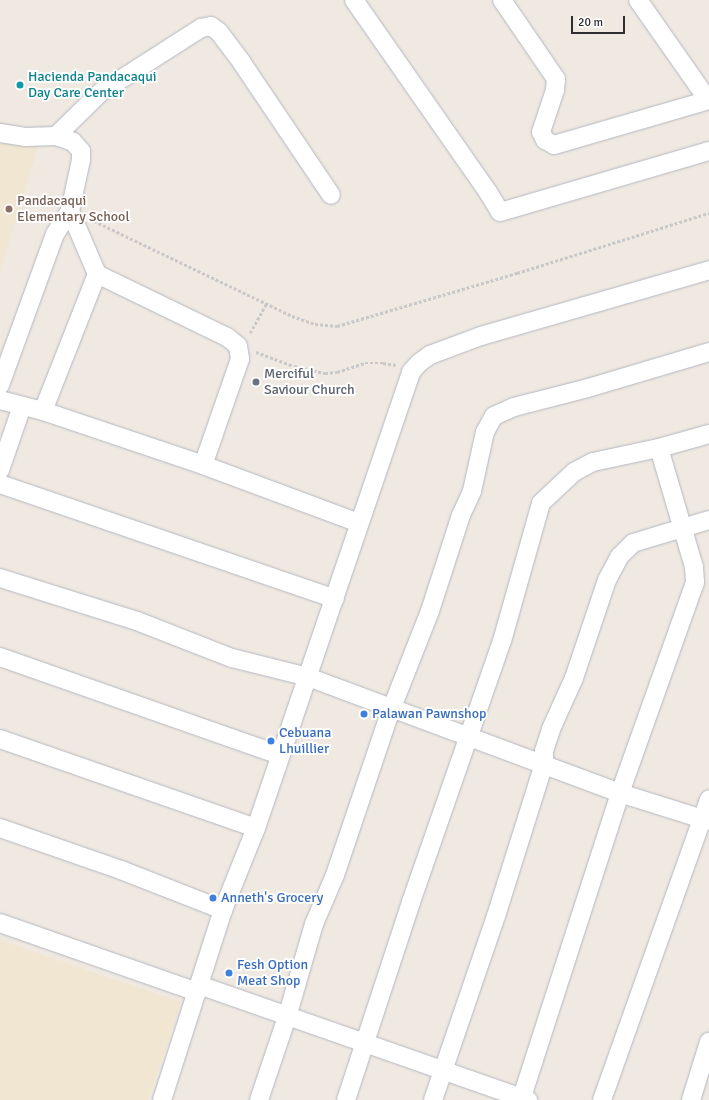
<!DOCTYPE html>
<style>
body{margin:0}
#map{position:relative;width:709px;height:1100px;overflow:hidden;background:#efe9e1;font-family:Signika,sans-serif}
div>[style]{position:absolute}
.education>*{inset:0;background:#f0e6d1}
.path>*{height:2.5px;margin-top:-1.25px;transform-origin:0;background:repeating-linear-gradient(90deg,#c9c9c9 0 3px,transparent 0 5px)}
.roads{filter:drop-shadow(0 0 1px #b4b7c1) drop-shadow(0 0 1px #b4b7c1)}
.minor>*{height:18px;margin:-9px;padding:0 9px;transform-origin:9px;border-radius:9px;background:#fff}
.dots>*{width:11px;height:11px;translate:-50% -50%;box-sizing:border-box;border:2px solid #fff;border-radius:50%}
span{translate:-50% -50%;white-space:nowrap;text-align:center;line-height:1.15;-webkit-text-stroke:4px #fff;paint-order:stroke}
.culture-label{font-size:14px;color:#0d838f}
.left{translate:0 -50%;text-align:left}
.education-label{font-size:14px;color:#785e54}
.worship-label{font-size:14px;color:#5b616d}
.shop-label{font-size:14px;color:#366cbe}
.scale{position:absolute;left:571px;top:16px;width:54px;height:18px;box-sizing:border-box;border:2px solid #2e2e2e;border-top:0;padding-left:5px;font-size:12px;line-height:14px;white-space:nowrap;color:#2e2e2e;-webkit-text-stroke:3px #fff;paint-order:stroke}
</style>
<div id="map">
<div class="education">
<div style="clip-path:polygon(0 139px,38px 147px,0 272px)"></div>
<div style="clip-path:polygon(0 940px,181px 1002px,148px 1100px,0 1100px)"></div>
</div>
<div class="path">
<div style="left:94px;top:221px;width:220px;rotate:25.6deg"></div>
<div style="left:292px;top:316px;width:24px;rotate:19deg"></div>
<div style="left:315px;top:324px;width:22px;rotate:5deg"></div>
<div style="left:337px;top:326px;width:188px;rotate:-16.4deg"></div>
<div style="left:517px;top:273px;width:201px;rotate:-17.4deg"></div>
<div style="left:250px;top:333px;width:33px;rotate:-61deg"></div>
<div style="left:256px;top:352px;width:40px;rotate:20.2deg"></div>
<div style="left:294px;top:366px;width:32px;rotate:13deg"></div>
<div style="left:325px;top:373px;width:12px;rotate:-5deg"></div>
<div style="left:337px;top:372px;width:29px;rotate:-18deg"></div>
<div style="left:365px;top:363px;width:18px"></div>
<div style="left:383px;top:363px;width:13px;rotate:9deg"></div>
</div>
<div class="roads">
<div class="minor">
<div style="left:354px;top:0;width:234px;rotate:55.1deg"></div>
<div style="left:488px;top:192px;width:23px;rotate:59deg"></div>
<div style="left:500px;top:212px;width:218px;rotate:-16.3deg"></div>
<div style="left:502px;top:0;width:96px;rotate:55.6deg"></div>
<div style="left:556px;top:79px;width:11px;rotate:95deg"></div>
<div style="left:555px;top:90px;width:44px;rotate:108.4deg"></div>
<div style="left:541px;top:132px;width:9px;rotate:63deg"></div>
<div style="left:545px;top:140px;width:10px;rotate:29deg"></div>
<div style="left:554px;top:145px;width:161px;rotate:-16.2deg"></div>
<div style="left:638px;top:0;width:122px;rotate:55deg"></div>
<div style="left:0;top:133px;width:25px;rotate:9deg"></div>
<div style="left:25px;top:137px;width:31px;rotate:-2deg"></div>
<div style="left:56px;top:136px;width:18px;rotate:19deg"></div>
<div style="left:73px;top:142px;width:12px;rotate:48deg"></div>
<div style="left:81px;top:151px;width:9px;rotate:90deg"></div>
<div style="left:81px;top:160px;width:52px;rotate:102.2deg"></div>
<div style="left:70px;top:211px;width:27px;rotate:123deg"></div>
<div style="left:55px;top:234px;width:161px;rotate:110deg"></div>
<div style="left:56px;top:136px;width:63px;rotate:-44.4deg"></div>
<div style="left:101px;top:92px;width:119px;rotate:-32.6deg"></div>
<div style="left:201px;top:28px;width:10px;rotate:-11deg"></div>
<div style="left:211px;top:26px;width:10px;rotate:37deg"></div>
<div style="left:219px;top:32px;width:39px;rotate:53deg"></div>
<div style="left:242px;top:63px;width:159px;rotate:56deg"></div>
<div style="left:70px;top:211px;width:69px;rotate:66.8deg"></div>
<div style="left:97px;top:274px;width:144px;rotate:25.9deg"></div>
<div style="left:227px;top:337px;width:14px;rotate:39deg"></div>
<div style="left:238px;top:346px;width:13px;rotate:81deg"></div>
<div style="left:240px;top:359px;width:112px;rotate:109.2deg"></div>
<div style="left:0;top:400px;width:44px;rotate:14.3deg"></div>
<div style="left:43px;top:411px;width:169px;rotate:18.6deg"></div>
<div style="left:203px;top:465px;width:166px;rotate:20.4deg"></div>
<div style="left:43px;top:411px;width:147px;rotate:-68.5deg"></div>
<div style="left:0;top:470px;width:68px;rotate:-71deg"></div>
<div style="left:0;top:484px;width:354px;rotate:18.9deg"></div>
<div style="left:0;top:578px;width:144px;rotate:17.4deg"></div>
<div style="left:137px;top:621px;width:102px;rotate:21.3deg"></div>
<div style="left:232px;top:658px;width:78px;rotate:14deg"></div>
<div style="left:308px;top:677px;width:333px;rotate:20.4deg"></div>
<div style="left:620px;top:793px;width:93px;rotate:17.5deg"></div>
<div style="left:0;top:657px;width:297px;rotate:19.3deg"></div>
<div style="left:0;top:739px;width:271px;rotate:19.2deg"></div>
<div style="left:0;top:828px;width:128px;rotate:19.1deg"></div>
<div style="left:121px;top:870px;width:110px;rotate:21.4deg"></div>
<div style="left:0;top:923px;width:209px;rotate:19.3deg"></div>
<div style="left:199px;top:985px;width:349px;rotate:19.3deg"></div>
<div style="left:162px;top:1100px;width:200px;rotate:-72.2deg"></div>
<div style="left:223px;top:910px;width:88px;rotate:-68.1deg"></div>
<div style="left:256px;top:828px;width:482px;rotate:-71.2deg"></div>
<div style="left:411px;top:372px;width:12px;rotate:-48deg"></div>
<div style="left:419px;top:363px;width:14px;rotate:-36deg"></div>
<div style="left:430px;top:355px;width:54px;rotate:-20.4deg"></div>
<div style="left:481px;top:336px;width:237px;rotate:-16.1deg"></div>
<div style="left:259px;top:1100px;width:88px;rotate:-71.4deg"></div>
<div style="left:287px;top:1017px;width:97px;rotate:-73.8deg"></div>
<div style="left:314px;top:924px;width:53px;rotate:-66.8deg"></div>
<div style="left:335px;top:875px;width:174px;rotate:-71.3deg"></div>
<div style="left:391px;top:710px;width:106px;rotate:-68.5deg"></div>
<div style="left:430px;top:611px;width:101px;rotate:-72.1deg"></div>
<div style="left:461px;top:515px;width:26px;rotate:-65deg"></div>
<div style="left:472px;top:491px;width:60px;rotate:-77.6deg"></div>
<div style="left:485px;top:432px;width:18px;rotate:-61deg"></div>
<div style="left:494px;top:416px;width:22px;rotate:-24deg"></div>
<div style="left:514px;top:407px;width:76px;rotate:-14.4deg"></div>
<div style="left:588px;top:388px;width:126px;rotate:-16.6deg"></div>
<div style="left:346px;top:1100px;width:208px;rotate:-71.8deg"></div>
<div style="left:411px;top:902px;width:276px;rotate:-70.8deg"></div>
<div style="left:502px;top:641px;width:143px;rotate:-74.2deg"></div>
<div style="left:541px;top:503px;width:45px;rotate:-43.2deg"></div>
<div style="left:574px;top:472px;width:21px;rotate:-28deg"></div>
<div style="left:593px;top:462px;width:67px;rotate:-12deg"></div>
<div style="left:659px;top:448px;width:52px;rotate:-15.6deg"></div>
<div style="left:433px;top:1100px;width:194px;rotate:-71.1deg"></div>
<div style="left:496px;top:916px;width:159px;rotate:-72.5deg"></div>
<div style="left:544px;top:764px;width:13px;rotate:-90deg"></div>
<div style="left:544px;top:751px;width:23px;rotate:-72deg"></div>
<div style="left:551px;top:729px;width:56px;rotate:-65.7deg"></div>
<div style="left:574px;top:678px;width:103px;rotate:-71.4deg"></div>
<div style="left:607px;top:580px;width:27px;rotate:-62deg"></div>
<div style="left:620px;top:556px;width:18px;rotate:-45deg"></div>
<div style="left:633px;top:543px;width:79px;rotate:-16.8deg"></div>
<div style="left:521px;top:1100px;width:323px;rotate:-72.1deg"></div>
<div style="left:620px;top:793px;width:224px;rotate:-70.4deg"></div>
<div style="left:695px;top:582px;width:15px;rotate:-94deg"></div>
<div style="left:694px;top:567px;width:124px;rotate:-106.4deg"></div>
<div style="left:602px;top:1100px;width:319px;rotate:-70.4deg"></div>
<div style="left:691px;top:1100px;width:61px;rotate:-72.8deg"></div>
</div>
</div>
<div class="dots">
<div style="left:20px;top:85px;background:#0f9aa8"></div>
<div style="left:9px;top:209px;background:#8d6e63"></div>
<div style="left:256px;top:382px;background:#6b7280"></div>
<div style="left:364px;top:714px;background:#3f7fe0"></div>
<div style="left:271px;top:741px;background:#3f7fe0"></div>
<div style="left:213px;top:898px;background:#3f7fe0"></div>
<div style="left:229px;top:973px;background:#3f7fe0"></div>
</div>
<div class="culture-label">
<span class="left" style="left:28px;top:85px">Hacienda Pandacaqui<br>Day Care Center</span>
</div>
<div class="education-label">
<span class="left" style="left:17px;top:209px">Pandacaqui<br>Elementary School</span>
</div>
<div class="worship-label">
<span class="left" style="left:264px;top:382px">Merciful<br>Saviour Church</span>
</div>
<div class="shop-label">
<span class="left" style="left:372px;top:714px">Palawan Pawnshop</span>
<span class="left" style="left:279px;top:741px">Cebuana<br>Lhuillier</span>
<span class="left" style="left:221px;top:898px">Anneth's Grocery</span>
<span class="left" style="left:237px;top:973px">Fesh Option<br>Meat Shop</span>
</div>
<div class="scale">20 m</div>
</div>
